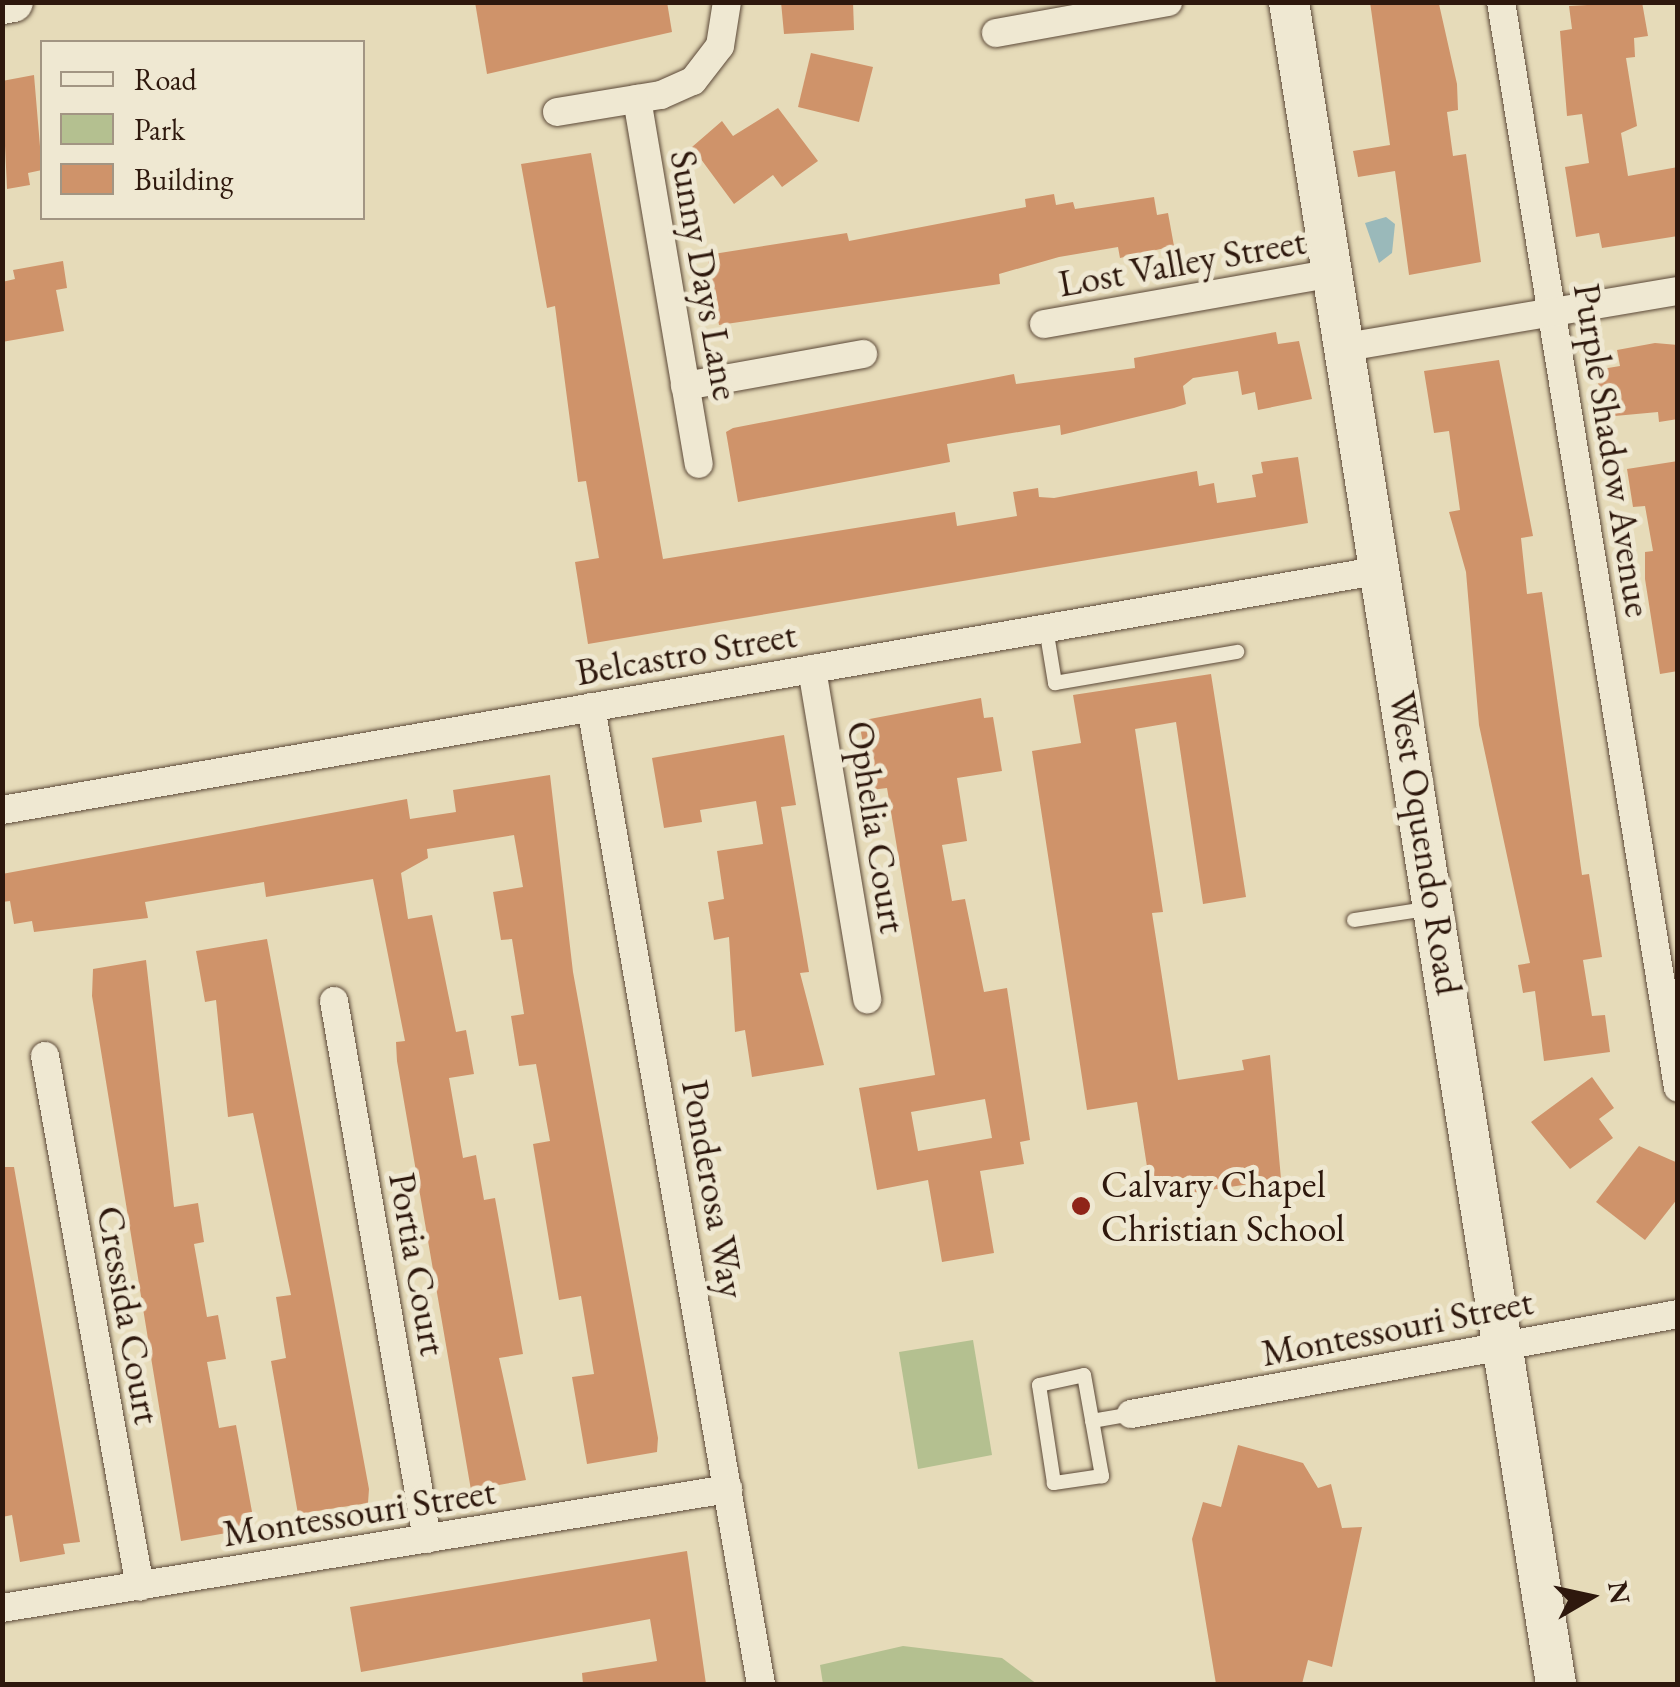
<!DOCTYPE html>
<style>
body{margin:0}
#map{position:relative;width:1680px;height:1687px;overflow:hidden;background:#e6dbb9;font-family:"EB Garamond",serif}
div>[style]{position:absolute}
.green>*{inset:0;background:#b4c090}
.water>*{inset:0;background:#9ab9ba}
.building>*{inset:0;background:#cf936a}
.roads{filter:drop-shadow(0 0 2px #5c4938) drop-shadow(0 0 2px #5c4938)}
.lane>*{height:14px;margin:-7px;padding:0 7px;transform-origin:7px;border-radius:7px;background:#efe8d2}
.street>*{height:28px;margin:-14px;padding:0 14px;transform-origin:14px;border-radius:14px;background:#efe8d2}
.secondary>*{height:40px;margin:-20px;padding:0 20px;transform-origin:20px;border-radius:20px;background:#efe8d2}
.dots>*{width:28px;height:28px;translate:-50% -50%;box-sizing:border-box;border:5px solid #efe8d2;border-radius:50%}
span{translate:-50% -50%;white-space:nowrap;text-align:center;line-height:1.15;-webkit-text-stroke:10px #efe8d2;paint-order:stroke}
.street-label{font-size:38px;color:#2e180d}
.poi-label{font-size:38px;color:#2e180d}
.left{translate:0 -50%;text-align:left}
.frame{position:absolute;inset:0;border:5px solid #2e180d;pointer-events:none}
.legend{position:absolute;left:40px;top:40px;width:325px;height:180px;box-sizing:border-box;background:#efe8d2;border:2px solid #a29583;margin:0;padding:12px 18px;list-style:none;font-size:30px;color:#2e180d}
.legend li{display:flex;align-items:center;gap:20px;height:50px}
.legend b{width:50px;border:2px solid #a29583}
.north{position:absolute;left:1540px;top:1547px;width:100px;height:100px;-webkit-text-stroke:8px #efe8d2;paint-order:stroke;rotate:81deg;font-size:28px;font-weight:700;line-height:40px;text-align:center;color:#2e180d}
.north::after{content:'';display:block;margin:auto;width:35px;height:45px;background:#2e180d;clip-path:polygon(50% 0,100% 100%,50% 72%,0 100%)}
</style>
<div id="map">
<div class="green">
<div style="clip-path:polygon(973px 1340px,992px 1455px,918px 1469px,899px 1352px)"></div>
<div style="clip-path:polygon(903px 1646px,1002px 1658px,1037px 1684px,823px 1684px,820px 1665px)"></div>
</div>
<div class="water">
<div style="clip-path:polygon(1386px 217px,1395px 224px,1392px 253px,1379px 263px,1365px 223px)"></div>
</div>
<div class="building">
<div style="clip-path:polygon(475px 2px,667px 2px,672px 32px,487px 74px)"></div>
<div style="clip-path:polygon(781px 2px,853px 2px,854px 30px,784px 34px)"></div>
<div style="clip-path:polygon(1370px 2px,1439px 4px,1457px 84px,1458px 110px,1447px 112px,1453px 156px,1466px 154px,1481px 262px,1409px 275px,1395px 171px,1358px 177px,1353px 151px,1390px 145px)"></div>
<div style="clip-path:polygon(1642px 2px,1648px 36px,1634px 38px,1635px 57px,1626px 58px,1637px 126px,1621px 133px,1628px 176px,1678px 167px,1678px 236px,1602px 248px,1599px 233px,1576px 237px,1565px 167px,1589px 163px,1582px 114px,1567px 116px,1560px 31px,1572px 29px,1569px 6px)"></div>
<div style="clip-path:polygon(811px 53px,873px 67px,859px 122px,798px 107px)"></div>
<div style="clip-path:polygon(34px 75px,42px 170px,28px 173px,30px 185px,7px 189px,2px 81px)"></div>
<div style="clip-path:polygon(778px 108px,818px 161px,782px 187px,773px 175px,734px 204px,692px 147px,722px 121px,733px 136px)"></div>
<div style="clip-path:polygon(591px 153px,663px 559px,955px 512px,957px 526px,1017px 516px,1013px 492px,1038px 488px,1039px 497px,1054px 498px,1197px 471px,1199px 486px,1214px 483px,1217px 503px,1256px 497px,1252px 475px,1263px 473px,1261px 462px,1298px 457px,1308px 523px,588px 644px,575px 562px,599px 558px,586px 481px,578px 482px,555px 306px,547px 308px,521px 164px)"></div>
<div style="clip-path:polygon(1054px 194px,1056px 205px,1073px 202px,1075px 209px,1154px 197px,1157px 215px,1168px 213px,1174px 246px,1120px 258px,1118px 247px,1059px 257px,999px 274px,1000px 284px,719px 325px,707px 255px,847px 233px,849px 241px,1026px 207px,1025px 199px)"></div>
<div style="clip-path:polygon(63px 261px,67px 288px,56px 290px,64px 331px,2px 342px,2px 282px,15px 279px,13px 270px)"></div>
<div style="clip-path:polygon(1276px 332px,1278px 344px,1299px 341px,1312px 399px,1258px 410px,1255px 392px,1242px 395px,1238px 371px,1193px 378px,1183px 386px,1186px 404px,1174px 408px,1061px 435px,1060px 425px,947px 444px,950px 462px,738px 502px,726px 432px,733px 428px,1014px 374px,1016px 384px,1135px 368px,1134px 358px)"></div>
<div style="clip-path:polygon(1655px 343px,1678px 345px,1678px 419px,1659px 422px,1658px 412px,1604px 417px,1596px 370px,1620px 366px,1617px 350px)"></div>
<div style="clip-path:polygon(1499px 360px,1533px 536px,1521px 538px,1527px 594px,1542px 592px,1582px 875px,1589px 874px,1602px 957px,1583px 960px,1592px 1016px,1605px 1015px,1610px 1052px,1544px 1061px,1535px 991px,1523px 993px,1518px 965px,1530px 963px,1479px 725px,1466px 572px,1449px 512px,1460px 510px,1449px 431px,1434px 433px,1424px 371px)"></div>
<div style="clip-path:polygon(1678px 461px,1678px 671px,1660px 674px,1645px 579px,1645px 552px,1653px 551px,1645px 506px,1633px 507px,1627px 469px)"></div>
<div style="clip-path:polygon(1211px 674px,1246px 897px,1203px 904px,1176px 722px,1135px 729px,1163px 912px,1152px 913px,1178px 1080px,1244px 1070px,1242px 1060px,1270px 1055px,1281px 1179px,1152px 1199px,1137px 1102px,1087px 1110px,1032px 751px,1081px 743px,1073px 695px)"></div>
<div style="clip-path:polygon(evenodd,981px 698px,984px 718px,993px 717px,1002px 771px,957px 778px,967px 841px,942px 845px,952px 901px,965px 899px,984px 992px,1007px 988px,1030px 1140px,1020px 1142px,1024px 1164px,980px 1171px,994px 1253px,942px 1262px,928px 1180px,877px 1190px,859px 1088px,935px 1075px,887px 788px,871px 790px,859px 721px,981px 698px,985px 1099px,992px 1138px,918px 1151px,911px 1112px,985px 1099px)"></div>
<div style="clip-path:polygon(784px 735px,796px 805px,781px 807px,809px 972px,800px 973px,824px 1065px,752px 1077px,745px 1030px,735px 1032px,729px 937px,714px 940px,708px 902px,724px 899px,717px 851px,763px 844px,756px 801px,700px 810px,702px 822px,664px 828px,652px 758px)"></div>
<div style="clip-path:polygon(550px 775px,573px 972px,658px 1438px,657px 1452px,587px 1464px,572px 1377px,594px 1374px,581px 1296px,559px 1300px,533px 1144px,550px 1141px,536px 1064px,519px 1066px,511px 1016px,524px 1014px,512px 939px,501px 940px,493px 892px,523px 887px,514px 835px,427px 849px,428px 858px,401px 873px,408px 919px,432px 915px,456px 1032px,466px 1030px,474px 1074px,449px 1078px,463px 1158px,476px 1155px,484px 1200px,495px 1198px,523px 1354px,499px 1358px,526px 1480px,471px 1490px,397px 1061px,396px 1042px,405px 1041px,373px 879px,266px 897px,264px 882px,145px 902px,148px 918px,34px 932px,32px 921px,14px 924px,10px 901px,2px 902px,2px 874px,407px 799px,410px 819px,456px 812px,453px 790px)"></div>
<div style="clip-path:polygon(267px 939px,369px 1489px,368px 1503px,298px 1514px,271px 1361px,286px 1358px,276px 1297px,291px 1295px,253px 1113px,228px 1117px,216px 1000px,205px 1002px,196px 951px)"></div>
<div style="clip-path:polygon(146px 960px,174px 1207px,198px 1203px,204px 1242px,194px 1244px,207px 1317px,218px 1315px,226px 1359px,207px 1362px,219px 1428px,236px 1425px,255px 1528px,181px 1541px,92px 996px,93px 969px)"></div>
<div style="clip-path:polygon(1592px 1077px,1614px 1108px,1599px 1119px,1613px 1138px,1570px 1169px,1531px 1122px)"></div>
<div style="clip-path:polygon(1639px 1146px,1678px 1163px,1678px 1198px,1645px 1240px,1596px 1202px)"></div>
<div style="clip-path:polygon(2px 1167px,14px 1167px,80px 1542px,63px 1544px,65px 1554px,20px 1562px,12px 1515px,2px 1517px)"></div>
<div style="clip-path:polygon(1238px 1445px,1303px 1463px,1318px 1488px,1331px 1484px,1342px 1528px,1362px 1527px,1332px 1667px,1308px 1660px,1302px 1684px,1216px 1684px,1192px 1539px,1203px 1502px,1221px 1507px)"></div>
<div style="clip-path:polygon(687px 1551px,706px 1684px,583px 1684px,582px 1673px,657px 1661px,650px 1619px,361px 1672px,350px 1607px)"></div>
</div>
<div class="roads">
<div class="lane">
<div style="left:1046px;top:628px;width:56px;rotate:80.7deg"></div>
<div style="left:1055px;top:683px;width:185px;rotate:-9.7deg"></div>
<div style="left:1354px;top:920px;width:79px;rotate:-8.7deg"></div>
<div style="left:1084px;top:1375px;width:103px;rotate:79.9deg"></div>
<div style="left:1102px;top:1476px;width:49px;rotate:171.7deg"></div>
<div style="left:1054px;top:1483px;width:99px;rotate:-98.7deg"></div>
<div style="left:1039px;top:1385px;width:46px;rotate:-12.5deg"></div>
<div style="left:1092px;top:1421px;width:40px;rotate:-10deg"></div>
</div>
<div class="street">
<div style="left:1501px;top:2px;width:1100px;rotate:80.74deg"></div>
<div style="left:996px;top:33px;width:175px;rotate:-10.2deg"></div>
<div style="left:637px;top:99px;width:370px;rotate:80.4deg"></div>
<div style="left:557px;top:112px;width:105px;rotate:-9.3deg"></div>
<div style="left:661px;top:95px;width:35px;rotate:-24deg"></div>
<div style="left:693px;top:81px;width:44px;rotate:-52.4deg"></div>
<div style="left:720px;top:46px;width:45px;rotate:-81deg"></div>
<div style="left:1044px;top:324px;width:293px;rotate:-10deg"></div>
<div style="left:1346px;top:347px;width:337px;rotate:-9.6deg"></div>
<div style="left:685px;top:386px;width:181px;rotate:-10.2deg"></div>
<div style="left:812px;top:669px;width:335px;rotate:80.5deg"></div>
<div style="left:591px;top:707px;width:992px;rotate:80.13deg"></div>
<div style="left:2px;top:810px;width:1401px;rotate:-9.87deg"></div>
<div style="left:334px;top:1001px;width:546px;rotate:80.19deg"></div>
<div style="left:45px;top:1056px;width:539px;rotate:79.86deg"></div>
<div style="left:1131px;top:1414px;width:556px;rotate:-10.36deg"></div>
<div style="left:2px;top:1608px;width:736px;rotate:-9.31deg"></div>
</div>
<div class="secondary">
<div style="left:1289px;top:2px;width:1703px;rotate:80.98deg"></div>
<div style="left:2px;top:4px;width:11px;rotate:-10deg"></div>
</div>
</div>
<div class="dots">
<div style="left:1081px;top:1206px;background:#8f2418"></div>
</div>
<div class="street-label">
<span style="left:1182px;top:262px;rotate:-10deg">Lost Valley Street</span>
<span style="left:705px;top:275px;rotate:80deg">Sunny Days Lane</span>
<span style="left:1613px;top:450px;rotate:81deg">Purple Shadow Avenue</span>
<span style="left:686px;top:653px;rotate:-10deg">Belcastro Street</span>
<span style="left:877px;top:827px;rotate:81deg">Ophelia Court</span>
<span style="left:1426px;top:843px;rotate:81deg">West Oquendo Road</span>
<span style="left:714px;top:1189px;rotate:80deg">Ponderosa Way</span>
<span style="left:418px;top:1264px;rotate:80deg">Portia Court</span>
<span style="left:129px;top:1315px;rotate:80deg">Cressida Court</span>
<span style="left:1397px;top:1327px;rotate:-11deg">Montessouri Street</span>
<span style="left:359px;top:1512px;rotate:-9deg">Montessouri Street</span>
</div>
<div class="poi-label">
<span class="left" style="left:1101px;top:1206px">Calvary Chapel<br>Christian School</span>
</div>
<div class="frame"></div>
<ul class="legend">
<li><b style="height:12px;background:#efe8d2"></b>Road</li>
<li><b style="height:28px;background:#b4c090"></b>Park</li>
<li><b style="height:28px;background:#cf936a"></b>Building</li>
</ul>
<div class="north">N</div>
</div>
